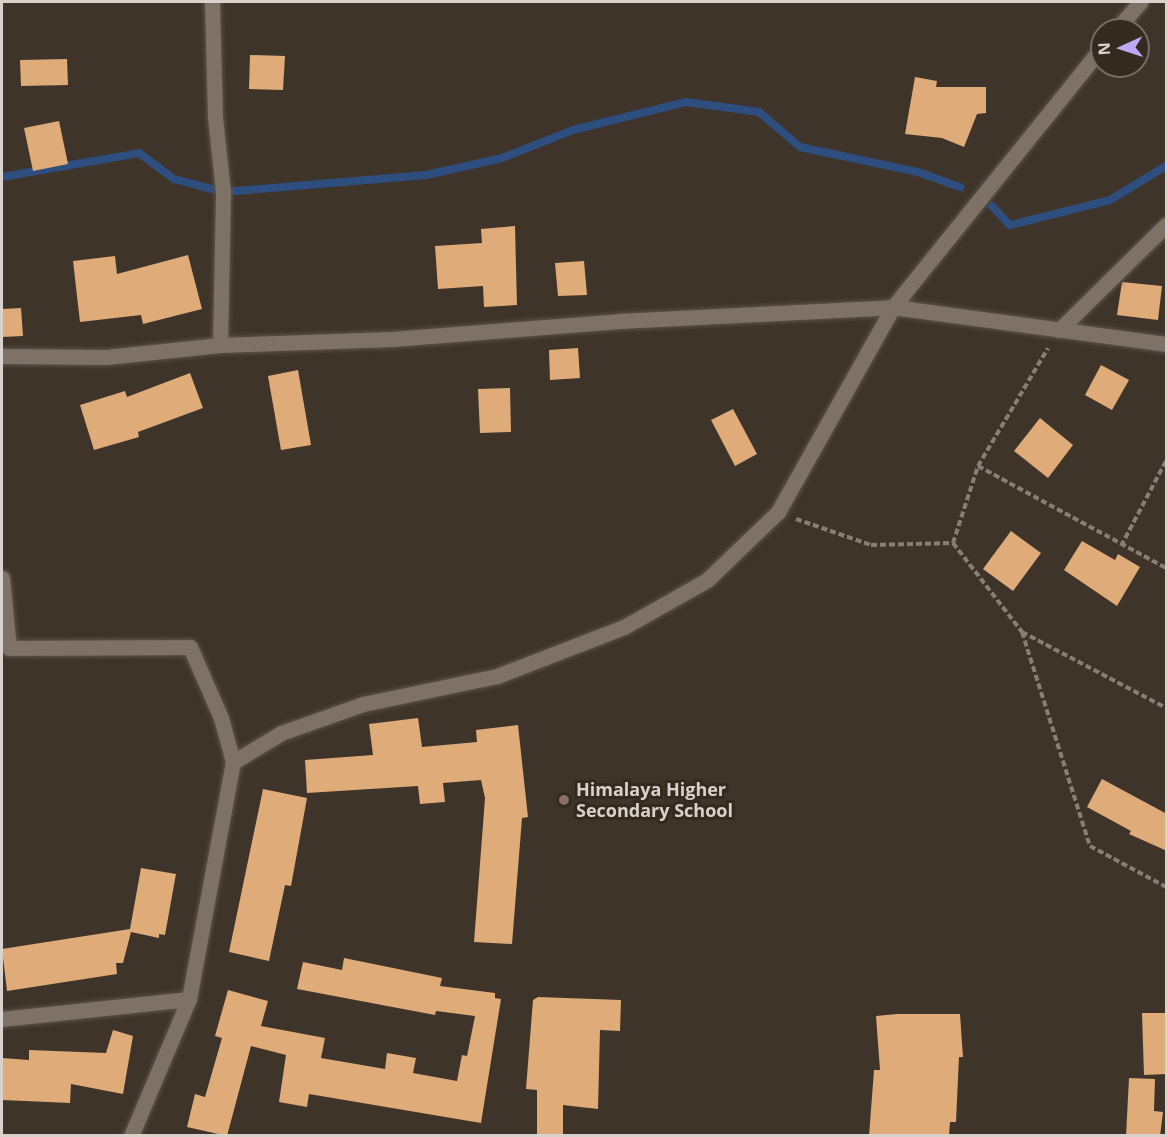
<!DOCTYPE html>
<style>
body{margin:0}
#map{position:relative;width:1168px;height:1137px;overflow:hidden;background:#3f342a;font-family:"Open Sans",sans-serif}
div>[style]{position:absolute}
.stream>*{height:8px;margin:-4px;padding:0 4px;transform-origin:4px;border-radius:4px;background:#2d4e7f}
.building>*{inset:0;background:#dfab79}
.path>*{height:4px;margin-top:-2px;transform-origin:0;background:repeating-linear-gradient(90deg,#887e76 0 6px,transparent 0 9px)}
.roads{filter:drop-shadow(0 0 2px #5c534a) drop-shadow(0 0 2px #5c534a)}
.minor>*{height:15px;margin:-7.5px;padding:0 7.5px;transform-origin:7.5px;border-radius:7.5px;background:#7e7266}
.dots>*{width:16px;height:16px;translate:-50% -50%;box-sizing:border-box;border:3px solid #352a20;border-radius:50%}
span{translate:-50% -50%;white-space:nowrap;text-align:center;line-height:1.15;-webkit-text-stroke:6px #352a20;paint-order:stroke}
.poi-label{font-size:18px;color:#d9d2cc;font-weight:700}
.left{translate:0 -50%;text-align:left}
.frame{position:absolute;inset:0;border:3px solid #d9d2cc;pointer-events:none}
.north{position:absolute;left:1090px;top:18px;width:60px;height:60px;box-sizing:border-box;background:#352a20;border:2px solid #776d65;border-radius:50%;rotate:267deg;font-size:16px;font-weight:700;line-height:24px;text-align:center;color:#d9d2cc}
.north::after{content:'';display:block;margin:auto;width:21px;height:27px;background:#bea9f4;clip-path:polygon(50% 0,100% 100%,50% 72%,0 100%)}
</style>
<div id="map">
<div class="stream">
<div style="left:2px;top:177px;width:139px;rotate:-9.9deg"></div>
<div style="left:139px;top:153px;width:44px;rotate:36.6deg"></div>
<div style="left:174px;top:179px;width:51px;rotate:14.9deg"></div>
<div style="left:223px;top:192px;width:204px;rotate:-4.8deg"></div>
<div style="left:426px;top:175px;width:78px;rotate:-12.6deg"></div>
<div style="left:502px;top:158px;width:76px;rotate:-21.5deg"></div>
<div style="left:573px;top:130px;width:116px;rotate:-13.9deg"></div>
<div style="left:686px;top:102px;width:74px;rotate:7.8deg"></div>
<div style="left:759px;top:112px;width:54px;rotate:40.5deg"></div>
<div style="left:800px;top:147px;width:121px;rotate:12deg"></div>
<div style="left:918px;top:172px;width:45px;rotate:19.7deg"></div>
<div style="left:992px;top:206px;width:26px;rotate:47deg"></div>
<div style="left:1010px;top:225px;width:103px;rotate:-14deg"></div>
<div style="left:1110px;top:200px;width:66px;rotate:-31.3deg"></div>
</div>
<div class="building">
<div style="clip-path:polygon(250px 55px,285px 56px,283px 90px,249px 89px)"></div>
<div style="clip-path:polygon(67px 59px,68px 85px,21px 86px,20px 60px)"></div>
<div style="clip-path:polygon(915px 77px,937px 81px,936px 87px,986px 87px,986px 113px,977px 114px,964px 147px,942px 138px,905px 134px)"></div>
<div style="clip-path:polygon(59px 121px,68px 164px,33px 171px,24px 128px)"></div>
<div style="clip-path:polygon(515px 226px,517px 305px,484px 307px,483px 286px,438px 289px,435px 246px,482px 243px,481px 229px)"></div>
<div style="clip-path:polygon(188px 255px,202px 309px,143px 324px,141px 315px,80px 322px,73px 261px,115px 256px,117px 274px)"></div>
<div style="clip-path:polygon(584px 261px,587px 295px,558px 296px,555px 263px)"></div>
<div style="clip-path:polygon(1122px 282px,1162px 286px,1158px 320px,1117px 315px)"></div>
<div style="clip-path:polygon(21px 308px,23px 336px,2px 337px,2px 309px)"></div>
<div style="clip-path:polygon(578px 348px,580px 378px,550px 380px,549px 350px)"></div>
<div style="clip-path:polygon(1101px 365px,1129px 380px,1112px 410px,1085px 395px)"></div>
<div style="clip-path:polygon(298px 370px,311px 445px,281px 450px,268px 376px)"></div>
<div style="clip-path:polygon(190px 373px,203px 408px,138px 432px,139px 437px,94px 450px,80px 405px,125px 391px,127px 397px)"></div>
<div style="clip-path:polygon(510px 388px,511px 432px,480px 433px,478px 389px)"></div>
<div style="clip-path:polygon(733px 409px,757px 454px,735px 466px,711px 420px)"></div>
<div style="clip-path:polygon(1040px 418px,1073px 445px,1048px 478px,1014px 451px)"></div>
<div style="clip-path:polygon(1011px 531px,1041px 553px,1013px 591px,983px 569px)"></div>
<div style="clip-path:polygon(1082px 541px,1115px 560px,1118px 554px,1140px 567px,1117px 606px,1064px 570px)"></div>
<div style="clip-path:polygon(418px 718px,422px 747px,477px 742px,476px 730px,518px 725px,528px 817px,522px 818px,512px 944px,474px 942px,485px 798px,481px 780px,443px 783px,445px 802px,420px 804px,418px 786px,307px 793px,305px 760px,373px 755px,369px 724px)"></div>
<div style="clip-path:polygon(1102px 779px,1167px 814px,1167px 851px,1129px 834px,1131px 831px,1087px 807px)"></div>
<div style="clip-path:polygon(263px 789px,307px 798px,291px 886px,285px 885px,269px 961px,229px 952px)"></div>
<div style="clip-path:polygon(141px 868px,176px 874px,165px 935px,159px 934px,159px 938px,131px 932px,123px 963px,116px 963px,117px 974px,7px 991px,2px 949px,130px 929px)"></div>
<div style="clip-path:polygon(344px 958px,442px 978px,440px 986px,495px 993px,495px 998px,501px 999px,481px 1123px,309px 1094px,307px 1107px,279px 1102px,286px 1055px,251px 1046px,227px 1136px,187px 1127px,195px 1094px,205px 1097px,222px 1038px,215px 1036px,228px 990px,268px 1001px,261px 1026px,325px 1038px,321px 1058px,385px 1069px,387px 1053px,416px 1058px,413px 1073px,457px 1081px,462px 1055px,467px 1056px,475px 1016px,436px 1011px,435px 1015px,297px 989px,303px 962px,342px 970px)"></div>
<div style="clip-path:polygon(538px 997px,621px 1000px,620px 1031px,600px 1030px,598px 1109px,563px 1105px,563px 1136px,537px 1136px,537px 1090px,526px 1089px,533px 1000px)"></div>
<div style="clip-path:polygon(1142px 1013px,1167px 1013px,1167px 1074px,1144px 1075px)"></div>
<div style="clip-path:polygon(897px 1014px,960px 1014px,963px 1057px,959px 1057px,956px 1122px,950px 1122px,949px 1136px,869px 1136px,874px 1070px,880px 1070px,876px 1016px)"></div>
<div style="clip-path:polygon(113px 1030px,133px 1036px,123px 1094px,71px 1084px,70px 1103px,2px 1100px,2px 1058px,29px 1060px,29px 1050px,106px 1053px)"></div>
<div style="clip-path:polygon(1129px 1078px,1155px 1079px,1154px 1111px,1163px 1112px,1160px 1136px,1126px 1136px)"></div>
</div>
<div class="path">
<div style="left:978px;top:466px;width:214px;rotate:28.5deg"></div>
<div style="left:796px;top:519px;width:79px;rotate:19.1deg"></div>
<div style="left:871px;top:545px;width:82px;rotate:-1.4deg"></div>
<div style="left:953px;top:543px;width:113px;rotate:52.2deg"></div>
<div style="left:1022px;top:632px;width:163px;rotate:27.8deg"></div>
<div style="left:953px;top:543px;width:81px;rotate:-72deg"></div>
<div style="left:978px;top:466px;width:137px;rotate:-59.3deg"></div>
<div style="left:1121px;top:546px;width:96px;rotate:-62.1deg"></div>
<div style="left:1022px;top:632px;width:225px;rotate:72.4deg"></div>
<div style="left:1090px;top:846px;width:86px;rotate:28.3deg"></div>
</div>
<div class="roads">
<div class="minor">
<div style="left:212px;top:2px;width:115px;rotate:88.5deg"></div>
<div style="left:215px;top:117px;width:75px;rotate:83.9deg"></div>
<div style="left:223px;top:192px;width:153px;rotate:91.1deg"></div>
<div style="left:1116px;top:30px;width:37px;rotate:-49deg"></div>
<div style="left:1059px;top:330px;width:150px;rotate:-44.5deg"></div>
<div style="left:2px;top:356px;width:104px;rotate:0.6deg"></div>
<div style="left:106px;top:357px;width:115px;rotate:-6deg"></div>
<div style="left:220px;top:345px;width:172px;rotate:-2deg"></div>
<div style="left:392px;top:339px;width:228px;rotate:-4.5deg"></div>
<div style="left:619px;top:321px;width:274px;rotate:-2.9deg"></div>
<div style="left:893px;top:307px;width:275px;rotate:7.7deg"></div>
<div style="left:2px;top:578px;width:70px;rotate:84.3deg"></div>
<div style="left:9px;top:648px;width:181px;rotate:-0.3deg"></div>
<div style="left:190px;top:647px;width:77px;rotate:66.4deg"></div>
<div style="left:221px;top:718px;width:46px;rotate:74.7deg"></div>
<div style="left:2px;top:1019px;width:188px;rotate:-6.1deg"></div>
<div style="left:131px;top:1136px;width:149px;rotate:-67.1deg"></div>
<div style="left:189px;top:999px;width:241px;rotate:-79.5deg"></div>
<div style="left:233px;top:762px;width:56px;rotate:-31.1deg"></div>
<div style="left:281px;top:733px;width:87px;rotate:-19.5deg"></div>
<div style="left:363px;top:704px;width:137px;rotate:-11.8deg"></div>
<div style="left:497px;top:676px;width:136px;rotate:-21.1deg"></div>
<div style="left:624px;top:627px;width:95px;rotate:-29.5deg"></div>
<div style="left:707px;top:580px;width:98px;rotate:-43.8deg"></div>
<div style="left:778px;top:512px;width:235px;rotate:-60.7deg"></div>
<div style="left:893px;top:307px;width:334px;rotate:-51.2deg"></div>
</div>
</div>
<div class="dots">
<div style="left:564px;top:800px;background:#8d6e63"></div>
</div>
<div class="poi-label">
<span class="left" style="left:576px;top:800px">Himalaya Higher<br>Secondary School</span>
</div>
<div class="frame"></div>
<div class="north">N</div>
</div>
